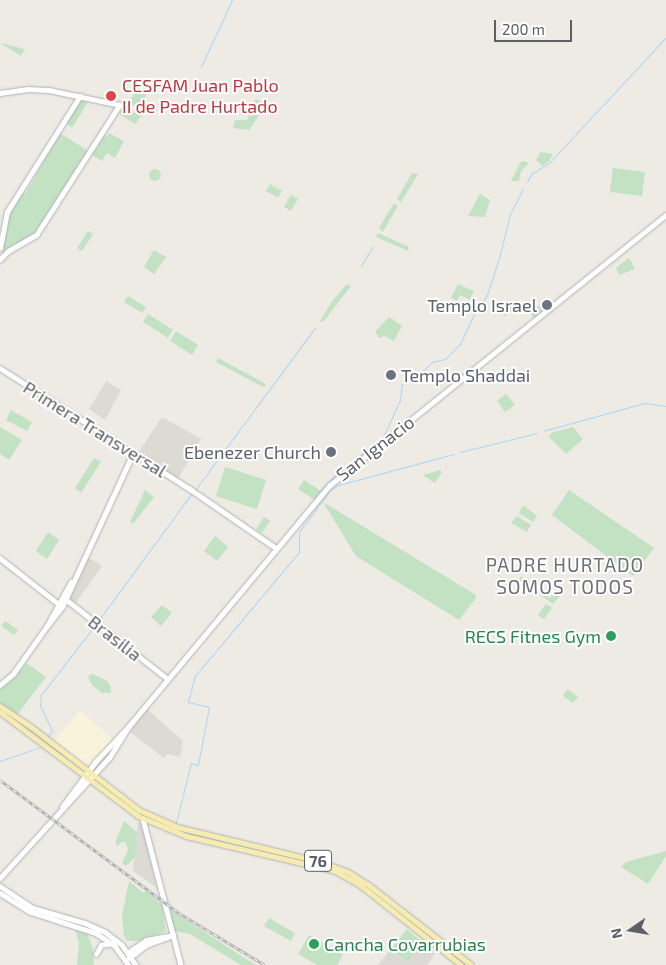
<!DOCTYPE html>
<style>
body{margin:0}
#map{position:relative;width:666px;height:965px;overflow:hidden;background:#edebe4;font-family:"Exo 2",sans-serif}
div>[style]{position:absolute}
.commercial>*{inset:0;background:#faf3dc}
.industrial>*{inset:0;background:#dcdad6}
.education>*{inset:0;background:#dcdad2}
.green>*{inset:0;background:#c3e2c3}
.round{border-radius:50%}
.stream>*{height:1px;margin:-0.5px;padding:0 0.5px;transform-origin:0.5px;border-radius:0.5px;background:#abd5f5}
.roads{filter:drop-shadow(0 0 1px #b0b3b7) drop-shadow(0 0 1px #b0b3b7)}
.secondary>*{height:4.5px;margin:-2.25px;padding:0 2.25px;transform-origin:2.25px;border-radius:2.25px;background:#fff}
.primary>*{height:5px;margin:-2.5px;padding:0 2.5px;transform-origin:2.5px;border-radius:2.5px;background:#f6ebb0}
.rail>*{height:3px;margin-top:-1.5px;transform-origin:0;background:repeating-linear-gradient(90deg,#fff 0 4px,#b2b3b3 0 8px);box-sizing:border-box;border-block:1px solid #b2b3b3}
.dots>*{width:14px;height:14px;translate:-50% -50%;box-sizing:border-box;border:2px solid #fff;border-radius:50%}
span{translate:-50% -50%;white-space:nowrap;text-align:center;line-height:1.15;-webkit-text-stroke:4px #fff;paint-order:stroke}
.shield-label span{padding:1px 4px;background:#fff;border:1px solid;border-radius:4px;-webkit-text-stroke-width:0}
.shield-label{font-size:16px;color:#5c5f63;font-weight:700}
.health-label{font-size:18px;color:#be3a42}
.left{translate:0 -50%;text-align:left}
.worship-label{font-size:18px;color:#5b616d}
.right{translate:-100% -50%;text-align:right}
.street-label{font-size:18px;color:#5c5f63}
.leisure-label{font-size:18px;color:#27864d}
.neighbourhood-label{font-size:19px;color:#6d7175;letter-spacing:1px}
.north{position:absolute;left:606px;top:905px;width:50px;height:50px;-webkit-text-stroke:4px #fff;paint-order:stroke;rotate:257deg;font-size:14px;font-weight:700;line-height:20px;text-align:center;color:#5c5f63}
.north::after{content:'';display:block;margin:auto;width:18px;height:22px;background:#5c5f63;clip-path:polygon(50% 0,100% 100%,50% 72%,0 100%)}
.scale{position:absolute;left:494px;top:20px;width:78px;height:22px;box-sizing:border-box;border:2px solid #5c5f63;border-top:0;padding-left:6px;font-size:15px;line-height:18px;white-space:nowrap;color:#5c5f63;-webkit-text-stroke:4px #fff;paint-order:stroke}
</style>
<div id="map">
<div class="commercial">
<div style="clip-path:polygon(80px 711px,113px 739px,88px 769px,53px 742px)"></div>
</div>
<div class="industrial">
<div style="clip-path:polygon(423px 943px,436px 952px,427px 965px,378px 965px,387px 954px,391px 956px,394px 952px,408px 962px)"></div>
</div>
<div class="education">
<div style="clip-path:polygon(106px 381px,121px 390px,105px 420px,89px 409px)"></div>
<div style="clip-path:polygon(162px 417px,201px 439px,178px 479px,138px 453px)"></div>
<div style="clip-path:polygon(87px 557px,102px 566px,74px 605px,67px 599px)"></div>
<div style="clip-path:polygon(147px 709px,183px 741px,180px 757px,167px 754px,164px 758px,130px 732px)"></div>
<div style="clip-path:polygon(138px 822px,142px 823px,157px 888px,133px 871px)"></div>
</div>
<div class="green">
<div style="clip-path:polygon(0 43px,25px 49px,21px 56px)"></div>
<div style="clip-path:polygon(142px 79px,149px 80px,143px 107px,128px 104px)"></div>
<div style="clip-path:polygon(255px 99px,267px 104px,249px 130px,233px 128px,235px 120px,247px 120px,249px 115px,252px 116px)"></div>
<div style="clip-path:polygon(80px 100px,88px 102px,72px 128px,66px 123px)"></div>
<div style="clip-path:polygon(121px 110px,140px 114px,141px 116px,135px 124px,119px 114px)"></div>
<div style="clip-path:polygon(60px 133px,88px 151px,36px 234px,3px 253px,8px 217px,21px 194px,25px 194px)"></div>
<div style="clip-path:polygon(109px 133px,124px 141px,115px 158px,107px 153px,102px 161px,92px 155px,105px 135px,107px 136px)"></div>
<div style="clip-path:polygon(540px 152px,553px 154px,549px 161px,542px 166px,536px 160px)"></div>
<div style="clip-path:polygon(521px 161px,527px 162px,528px 164px,521px 171px,519px 181px,511px 181px)"></div>
<div style="clip-path:polygon(613px 168px,645px 172px,642px 196px,610px 192px)"></div>
<div class="round" style="left:149px;top:169px;width:12px;height:12px"></div>
<div style="clip-path:polygon(412px 173px,418px 174px,401px 202px,397px 199px)"></div>
<div style="clip-path:polygon(270px 184px,282px 191px,278px 198px,266px 191px)"></div>
<div style="clip-path:polygon(480px 194px,490px 200px,485px 217px,468px 216px)"></div>
<div style="clip-path:polygon(291px 195px,298px 199px,291px 211px,284px 207px)"></div>
<div style="clip-path:polygon(394px 203px,398px 206px,383px 232px,379px 228px)"></div>
<div style="clip-path:polygon(88px 231px,93px 234px,82px 251px,77px 248px)"></div>
<div style="clip-path:polygon(378px 233px,409px 247px,408px 251px,376px 237px)"></div>
<div style="clip-path:polygon(154px 250px,166px 257px,154px 274px,144px 267px)"></div>
<div style="clip-path:polygon(629px 258px,635px 269px,619px 275px,616px 268px)"></div>
<div style="clip-path:polygon(347px 284px,351px 286px,323px 322px,320px 321px,333px 300px)"></div>
<div style="clip-path:polygon(458px 284px,474px 291px,470px 300px,460px 295px,457px 301px,451px 298px)"></div>
<div style="clip-path:polygon(128px 296px,146px 307px,142px 313px,124px 302px)"></div>
<div style="clip-path:polygon(495px 303px,519px 305px,505px 316px)"></div>
<div style="clip-path:polygon(524px 306px,543px 306px,546px 310px,535px 319px)"></div>
<div style="clip-path:polygon(148px 314px,173px 330px,168px 338px,143px 322px)"></div>
<div style="clip-path:polygon(389px 317px,402px 326px,394px 341px,385px 336px,379px 338px,375px 332px)"></div>
<div style="clip-path:polygon(176px 331px,198px 345px,192px 355px,170px 341px)"></div>
<div style="clip-path:polygon(218px 358px,266px 384px,266px 385px,263px 387px,216px 362px)"></div>
<div style="clip-path:polygon(506px 394px,515px 405px,505px 412px,497px 401px)"></div>
<div style="clip-path:polygon(11px 410px,32px 422px,27px 431px,6px 420px)"></div>
<div style="clip-path:polygon(0 427px,22px 440px,9px 460px,0 454px)"></div>
<div style="clip-path:polygon(573px 427px,583px 439px,566px 454px,549px 437px,551px 433px)"></div>
<div style="clip-path:polygon(94px 458px,101px 462px,81px 493px,75px 488px)"></div>
<div style="clip-path:polygon(225px 467px,266px 480px,257px 509px,216px 496px)"></div>
<div style="clip-path:polygon(440px 470px,442px 472px,435px 483px,423px 475px)"></div>
<div style="clip-path:polygon(304px 480px,321px 491px,315px 500px,298px 489px)"></div>
<div style="clip-path:polygon(145px 490px,154px 497px,133px 524px,130px 522px)"></div>
<div style="clip-path:polygon(569px 490px,654px 548px,633px 576px,552px 515px)"></div>
<div style="clip-path:polygon(323px 502px,476px 595px,476px 598px,459px 620px,356px 556px)"></div>
<div style="clip-path:polygon(523px 505px,537px 516px,533px 522px,519px 513px)"></div>
<div style="clip-path:polygon(517px 516px,531px 525px,527px 532px,511px 523px)"></div>
<div style="clip-path:polygon(264px 517px,270px 521px,262px 533px,256px 529px)"></div>
<div style="clip-path:polygon(48px 532px,59px 540px,47px 559px,36px 551px)"></div>
<div style="clip-path:polygon(215px 536px,228px 547px,217px 561px,204px 551px)"></div>
<div style="clip-path:polygon(521px 576px,550px 598px,555px 591px,561px 595px,553px 604px,519px 580px)"></div>
<div style="clip-path:polygon(546px 604px,552px 608px,544px 619px,538px 615px)"></div>
<div style="clip-path:polygon(162px 605px,172px 613px,161px 626px,151px 617px)"></div>
<div style="clip-path:polygon(5px 621px,18px 630px,14px 635px,1px 626px)"></div>
<div style="clip-path:polygon(27px 663px,46px 677px,17px 715px,0 703px,0 689px,12px 680px)"></div>
<div style="clip-path:polygon(93px 674px,107px 681px,111px 687px,111px 693px,102px 693px,92px 685px,88px 676px)"></div>
<div style="clip-path:polygon(567px 689px,578px 697px,573px 703px,563px 696px)"></div>
<div style="clip-path:polygon(124px 821px,137px 832px,135px 857px,126px 866px,122px 863px,128px 850px,126px 843px,122px 841px,118px 846px,115px 843px)"></div>
<div style="clip-path:polygon(666px 851px,666px 856px,648px 884px,621px 867px,626px 862px)"></div>
<div style="clip-path:polygon(129px 881px,142px 892px,147px 891px,162px 905px,166px 931px,139px 941px,127px 941px,124px 936px,122px 915px)"></div>
<div style="clip-path:polygon(168px 908px,249px 961px,256px 965px,241px 965px,190px 934px,174px 931px)"></div>
<div style="clip-path:polygon(269px 918px,295px 933px,291px 941px,264px 926px)"></div>
<div style="clip-path:polygon(75px 928px,87px 933px,93px 949px,94px 965px,77px 965px,79px 943px)"></div>
<div style="clip-path:polygon(407px 929px,423px 943px,408px 962px,394px 952px,391px 956px,387px 954px)"></div>
<div style="clip-path:polygon(309px 935px,343px 955px,337px 965px,317px 965px,298px 954px)"></div>
</div>
<div class="stream">
<div style="left:201px;top:67px;width:74px;rotate:-65.2deg"></div>
<div style="left:527px;top:182px;width:9px;rotate:-63deg"></div>
<div style="left:531px;top:174px;width:22px;rotate:-32deg"></div>
<div style="left:550px;top:162px;width:171px;rotate:-47.1deg"></div>
<div style="left:361px;top:266px;width:23px;rotate:-59deg"></div>
<div style="left:543px;top:431px;width:106px;rotate:-15.4deg"></div>
<div style="left:645px;top:403px;width:21px;rotate:8deg"></div>
<div style="left:460px;top:452px;width:79px;rotate:-13.9deg"></div>
<div style="left:195px;top:490px;width:202px;rotate:-53.5deg"></div>
<div style="left:318px;top:493px;width:21px;rotate:-47deg"></div>
<div style="left:332px;top:478px;width:65px;rotate:-38.8deg"></div>
<div style="left:383px;top:437px;width:41px;rotate:-65.3deg"></div>
<div style="left:400px;top:400px;width:16px;rotate:-83deg"></div>
<div style="left:402px;top:384px;width:16px;rotate:-27deg"></div>
<div style="left:416px;top:377px;width:22px;rotate:-43deg"></div>
<div style="left:432px;top:362px;width:13px;rotate:-13deg"></div>
<div style="left:445px;top:359px;width:21px;rotate:-45deg"></div>
<div style="left:460px;top:344px;width:29px;rotate:-65deg"></div>
<div style="left:472px;top:318px;width:27px;rotate:-57deg"></div>
<div style="left:487px;top:295px;width:38px;rotate:-72deg"></div>
<div style="left:499px;top:259px;width:46px;rotate:-76.3deg"></div>
<div style="left:510px;top:214px;width:28px;rotate:-63deg"></div>
<div style="left:98px;top:621px;width:159px;rotate:-53.7deg"></div>
<div style="left:48px;top:737px;width:7px;rotate:-56deg"></div>
<div style="left:52px;top:731px;width:29px;rotate:-115deg"></div>
<div style="left:40px;top:705px;width:10px;rotate:-84deg"></div>
<div style="left:41px;top:695px;width:90px;rotate:-52.2deg"></div>
<div style="left:0;top:761px;width:42px;rotate:-19.3deg"></div>
<div style="left:176px;top:823px;width:62px;rotate:-76deg"></div>
<div style="left:191px;top:763px;width:7px;rotate:16deg"></div>
<div style="left:198px;top:765px;width:59px;rotate:-79.3deg"></div>
<div style="left:209px;top:707px;width:22px;rotate:-167deg"></div>
<div style="left:188px;top:702px;width:27px;rotate:-75deg"></div>
<div style="left:195px;top:676px;width:162px;rotate:-50deg"></div>
<div style="left:299px;top:552px;width:20px;rotate:-90deg"></div>
<div style="left:299px;top:532px;width:52px;rotate:-53.6deg"></div>
<div style="left:330px;top:490px;width:9px;rotate:-32deg"></div>
<div style="left:338px;top:485px;width:120px;rotate:-15deg"></div>
</div>
<div class="roads">
<div class="secondary">
<div style="left:0;top:93px;width:28px;rotate:-8deg"></div>
<div style="left:28px;top:89px;width:21px;rotate:3deg"></div>
<div style="left:49px;top:90px;width:73px;rotate:11.9deg"></div>
<div style="left:120px;top:105px;width:154px;rotate:122.6deg"></div>
<div style="left:37px;top:235px;width:32px;rotate:150deg"></div>
<div style="left:9px;top:251px;width:13px;rotate:135deg"></div>
<div style="left:0;top:248px;width:37px;rotate:-79deg"></div>
<div style="left:7px;top:212px;width:137px;rotate:-57.8deg"></div>
<div style="left:0;top:368px;width:225px;rotate:32.5deg"></div>
<div style="left:190px;top:489px;width:104px;rotate:34.5deg"></div>
<div style="left:0;top:558px;width:76px;rotate:38.1deg"></div>
<div style="left:63px;top:597px;width:133px;rotate:38deg"></div>
<div style="left:47px;top:626px;width:24px;rotate:-52deg"></div>
<div style="left:62px;top:607px;width:170px;rotate:-65.2deg"></div>
<div style="left:0;top:685px;width:17px;rotate:-40deg"></div>
<div style="left:13px;top:674px;width:59px;rotate:-54.7deg"></div>
<div style="left:47px;top:626px;width:50px;rotate:-61.4deg"></div>
<div style="left:62px;top:807px;width:57px;rotate:-53.5deg"></div>
<div style="left:96px;top:761px;width:48px;rotate:-46.7deg"></div>
<div style="left:129px;top:726px;width:314px;rotate:-50.2deg"></div>
<div style="left:330px;top:485px;width:431px;rotate:-38.8deg"></div>
<div style="left:143px;top:819px;width:151px;rotate:75.4deg"></div>
<div style="left:0;top:878px;width:162px;rotate:-47.8deg"></div>
<div style="left:109px;top:758px;width:38px;rotate:-58deg"></div>
<div style="left:0;top:886px;width:40px;rotate:34deg"></div>
<div style="left:33px;top:908px;width:54px;rotate:16.1deg"></div>
<div style="left:85px;top:923px;width:22px;rotate:24deg"></div>
<div style="left:105px;top:932px;width:21px;rotate:37deg"></div>
<div style="left:122px;top:945px;width:24px;rotate:55deg"></div>
<div style="left:0;top:893px;width:36px;rotate:32deg"></div>
<div style="left:31px;top:912px;width:68px;rotate:17.9deg"></div>
<div style="left:96px;top:933px;width:23px;rotate:34deg"></div>
<div style="left:115px;top:946px;width:24px;rotate:54deg"></div>
<div style="left:127px;top:953px;width:23px;rotate:-34deg"></div>
<div style="left:146px;top:940px;width:27px;rotate:-10deg"></div>
<div style="left:96px;top:954px;width:10px;rotate:-61deg"></div>
<div style="left:101px;top:945px;width:11px;rotate:-10deg"></div>
<div style="left:129px;top:958px;width:21px;rotate:-37deg"></div>
<div style="left:146px;top:945px;width:29px;rotate:-20deg"></div>
</div>
<div class="primary">
<div style="left:0;top:706px;width:36px;rotate:34deg"></div>
<div style="left:30px;top:726px;width:138px;rotate:37.6deg"></div>
<div style="left:139px;top:810px;width:42px;rotate:24.1deg"></div>
<div style="left:177px;top:827px;width:145px;rotate:13.6deg"></div>
<div style="left:318px;top:861px;width:32px;rotate:20deg"></div>
<div style="left:348px;top:872px;width:26px;rotate:32deg"></div>
<div style="left:370px;top:886px;width:128px;rotate:38deg"></div>
<div style="left:0;top:712px;width:173px;rotate:37deg"></div>
<div style="left:138px;top:816px;width:52px;rotate:22.6deg"></div>
<div style="left:186px;top:836px;width:153px;rotate:13.2deg"></div>
<div style="left:335px;top:871px;width:29px;rotate:29deg"></div>
<div style="left:360px;top:885px;width:129px;rotate:38.4deg"></div>
</div>
</div>
<div class="rail">
<div style="left:0;top:780px;width:223px;rotate:36.6deg"></div>
<div style="left:179px;top:913px;width:100px;rotate:31.2deg"></div>
</div>
<div class="dots">
<div style="left:111px;top:96px;background:#e0444e"></div>
<div style="left:547px;top:305px;background:#6b7280"></div>
<div style="left:391px;top:375px;background:#6b7280"></div>
<div style="left:331px;top:452px;background:#6b7280"></div>
<div style="left:611px;top:636px;background:#2e9e5b"></div>
<div style="left:314px;top:944px;background:#2e9e5b"></div>
</div>
<div class="shield-label">
<span style="left:318px;top:861px">76</span>
</div>
<div class="health-label">
<span class="left" style="left:122px;top:96px">CESFAM Juan Pablo<br>II de Padre Hurtado</span>
</div>
<div class="worship-label">
<span class="right" style="left:537px;top:305px">Templo Israel</span>
<span class="left" style="left:401px;top:375px">Templo Shaddai</span>
<span class="right" style="left:321px;top:452px">Ebenezer Church</span>
</div>
<div class="street-label">
<span style="left:95px;top:429px;rotate:32deg">Primera Transversal</span>
<span style="left:375px;top:448px;rotate:-38deg">San Ignacio</span>
<span style="left:115px;top:638px;rotate:38deg">Brasilia</span>
</div>
<div class="leisure-label">
<span class="right" style="left:601px;top:636px">RECS Fitnes Gym</span>
<span class="left" style="left:324px;top:944px">Cancha Covarrubias</span>
</div>
<div class="neighbourhood-label">
<span style="left:565px;top:576px">PADRE HURTADO<br>SOMOS TODOS</span>
</div>
<div class="north">N</div>
<div class="scale">200 m</div>
</div>
